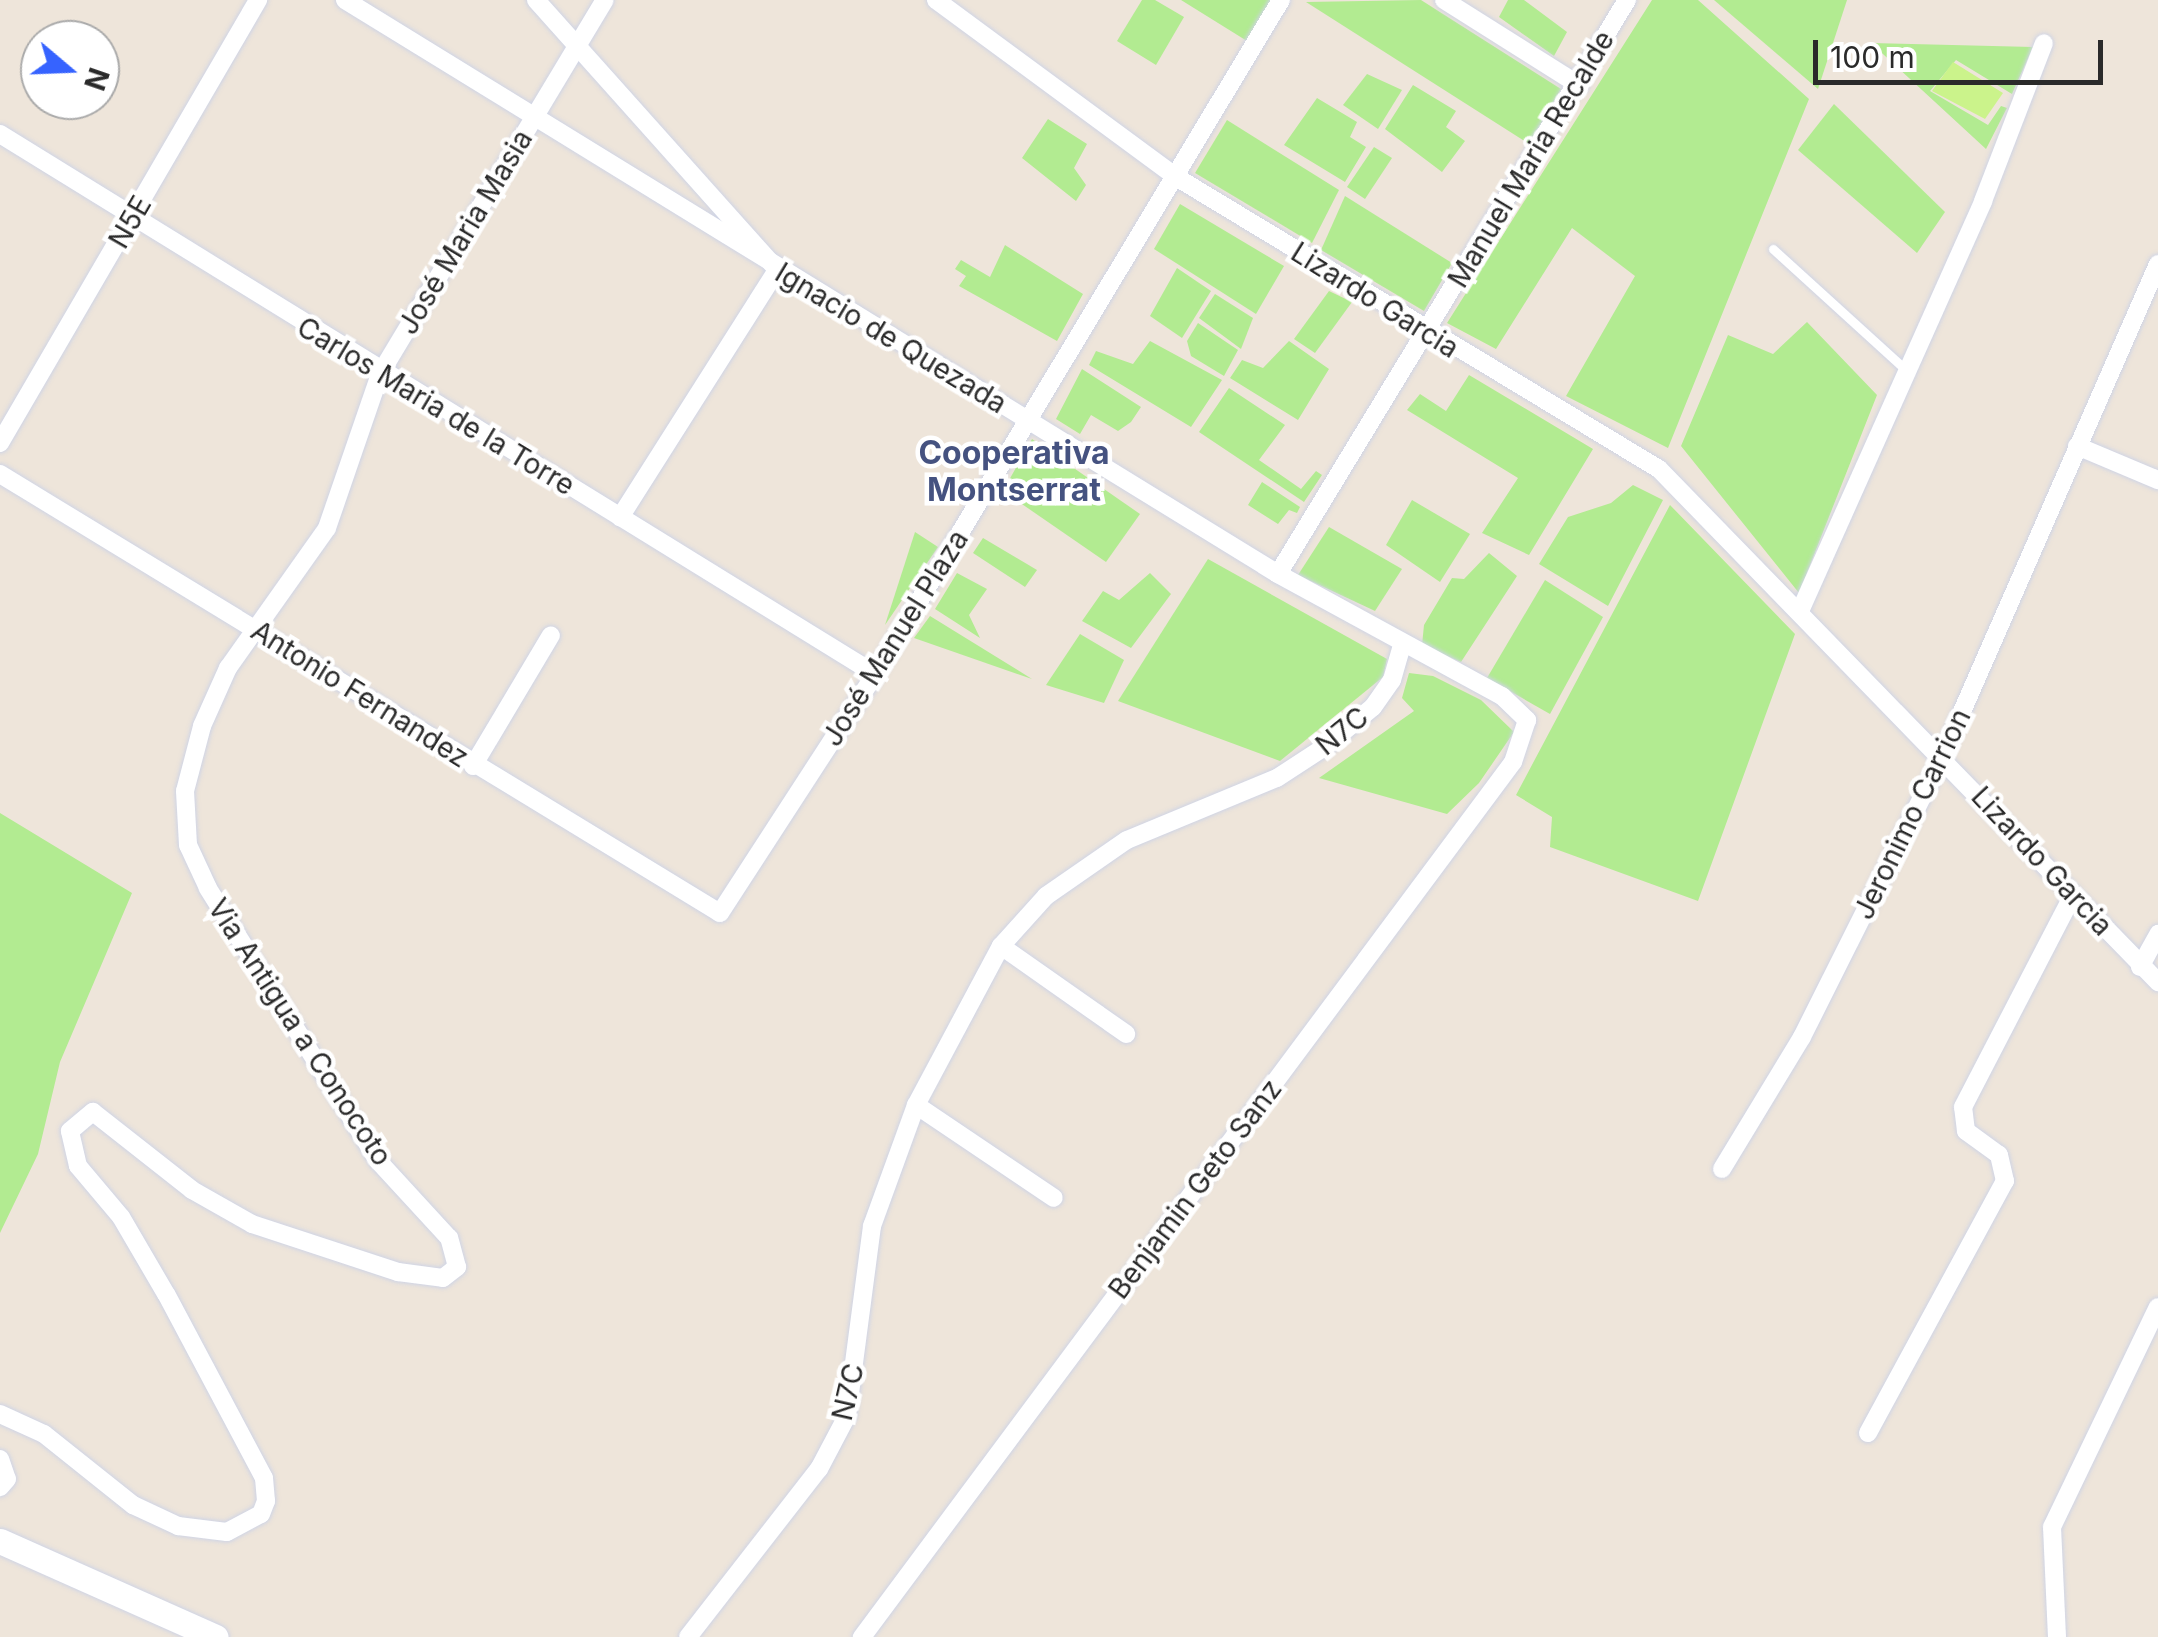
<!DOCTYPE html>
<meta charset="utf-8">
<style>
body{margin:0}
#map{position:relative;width:2158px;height:1637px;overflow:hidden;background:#eee5da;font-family:Inter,sans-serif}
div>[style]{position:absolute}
.green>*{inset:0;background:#b2eb91}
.pitch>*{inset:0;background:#cbf38b}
.roads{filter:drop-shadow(0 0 2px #cfd4e5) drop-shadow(0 0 2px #cfd4e5)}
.service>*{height:9px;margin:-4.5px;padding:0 4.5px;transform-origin:4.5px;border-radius:4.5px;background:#fff}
.minor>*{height:18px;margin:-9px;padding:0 9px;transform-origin:9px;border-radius:9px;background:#fff}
.secondary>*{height:25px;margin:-12.5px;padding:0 12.5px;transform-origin:12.5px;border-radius:12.5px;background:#fff}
span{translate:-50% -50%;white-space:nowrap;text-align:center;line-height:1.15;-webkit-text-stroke:9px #fff;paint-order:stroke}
.street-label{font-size:28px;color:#2a2a2a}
.quarter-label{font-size:32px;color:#455280;font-weight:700}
.north{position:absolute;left:20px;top:20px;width:100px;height:100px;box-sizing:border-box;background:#fff;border:2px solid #aaa;border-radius:50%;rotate:109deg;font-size:28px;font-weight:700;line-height:40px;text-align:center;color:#2a2a2a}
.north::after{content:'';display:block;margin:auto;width:35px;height:45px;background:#3663ff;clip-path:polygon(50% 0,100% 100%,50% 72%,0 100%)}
.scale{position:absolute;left:1813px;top:40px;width:290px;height:45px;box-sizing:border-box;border:5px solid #2a2a2a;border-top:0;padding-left:12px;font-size:30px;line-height:35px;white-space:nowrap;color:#2a2a2a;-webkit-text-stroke:8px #fff;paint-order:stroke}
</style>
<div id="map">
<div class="green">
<div style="clip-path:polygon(1142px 0,1155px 0,1184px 17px,1156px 65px,1117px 41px)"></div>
<div style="clip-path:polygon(1181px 0,1271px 0,1247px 41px)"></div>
<div style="clip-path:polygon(1421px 0,1561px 89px,1529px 144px,1306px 2px)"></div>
<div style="clip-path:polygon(1508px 0,1524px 0,1567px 32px,1554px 56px,1499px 17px)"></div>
<div style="clip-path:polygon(1652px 0,1698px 0,1809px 99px,1668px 448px,1566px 396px,1635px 276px,1572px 228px,1496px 349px,1447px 323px)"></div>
<div style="clip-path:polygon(1714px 0,1847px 0,1818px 89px)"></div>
<div style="clip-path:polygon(1871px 43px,2033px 47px,2012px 94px,1956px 60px,1930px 91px,1988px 125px,2001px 106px,2007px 108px,1986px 149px)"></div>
<div style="clip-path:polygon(1367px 74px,1402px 90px,1378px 129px,1343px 105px)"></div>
<div style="clip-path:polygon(1413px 85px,1456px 111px,1446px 127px,1465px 141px,1442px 172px,1385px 129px)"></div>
<div style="clip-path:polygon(1317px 98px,1357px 122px,1350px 137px,1366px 147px,1345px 182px,1284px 145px)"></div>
<div style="clip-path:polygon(1834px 104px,1945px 212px,1917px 253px,1798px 150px)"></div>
<div style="clip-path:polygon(1048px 119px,1087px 144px,1074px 168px,1086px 185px,1076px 201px,1022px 158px)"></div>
<div style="clip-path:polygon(1227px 120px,1339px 190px,1312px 243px,1195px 173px)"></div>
<div style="clip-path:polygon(1374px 147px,1392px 158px,1365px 199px,1347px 187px)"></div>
<div style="clip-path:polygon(1345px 196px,1452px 263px,1424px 311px,1321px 250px)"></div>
<div style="clip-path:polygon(1180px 204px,1284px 266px,1256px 314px,1154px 249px)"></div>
<div style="clip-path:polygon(1005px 245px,1083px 294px,1057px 341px,959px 286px,966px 276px,955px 269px,961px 260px,990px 277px)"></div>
<div style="clip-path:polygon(1177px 268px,1211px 291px,1182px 338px,1150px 316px)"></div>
<div style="clip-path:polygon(1329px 291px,1352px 302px,1315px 353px,1294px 339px)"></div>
<div style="clip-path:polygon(1215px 294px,1253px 318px,1241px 349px,1199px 318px)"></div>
<div style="clip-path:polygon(1807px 322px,1877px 395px,1799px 593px,1681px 446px,1728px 335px,1773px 354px)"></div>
<div style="clip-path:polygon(1198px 323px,1238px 350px,1224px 376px,1191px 356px,1187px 341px)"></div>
<div style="clip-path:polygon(1150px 341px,1222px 380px,1191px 427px,1089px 365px,1096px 351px,1133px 364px)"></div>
<div style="clip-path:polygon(1289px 341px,1329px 369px,1298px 420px,1230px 378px,1242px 360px,1263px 368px)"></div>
<div style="clip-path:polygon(1082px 369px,1141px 407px,1131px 422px,1118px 431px,1091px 415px,1080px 434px,1056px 419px)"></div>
<div style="clip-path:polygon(1469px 375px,1593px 449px,1529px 555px,1482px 533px,1518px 478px,1407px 410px,1420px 394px,1446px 411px)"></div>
<div style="clip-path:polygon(1229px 388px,1285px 425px,1259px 460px,1301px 489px,1316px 471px,1322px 475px,1304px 502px,1199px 432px)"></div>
<div style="clip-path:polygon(1032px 439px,1140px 514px,1106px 562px,1003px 491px)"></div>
<div style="clip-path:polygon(1262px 482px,1300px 507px,1297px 513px,1289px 510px,1278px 524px,1248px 505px)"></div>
<div style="clip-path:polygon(1633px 485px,1663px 500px,1608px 606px,1539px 564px,1568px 517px,1611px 503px)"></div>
<div style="clip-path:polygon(1412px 500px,1470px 534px,1440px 582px,1386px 545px)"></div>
<div style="clip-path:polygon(1670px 505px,1795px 634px,1698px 901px,1550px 847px,1552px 817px,1516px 795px)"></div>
<div style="clip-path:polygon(1329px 527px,1402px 569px,1375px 611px,1298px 575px)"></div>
<div style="clip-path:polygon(915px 532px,938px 547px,885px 625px)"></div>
<div style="clip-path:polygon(983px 538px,1037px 570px,1025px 587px,973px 553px)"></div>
<div style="clip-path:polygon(1489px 553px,1517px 576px,1461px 662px,1422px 645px,1424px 625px,1452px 578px,1464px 579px)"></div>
<div style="clip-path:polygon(1208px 559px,1387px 659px,1383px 677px,1280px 761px,1118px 701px)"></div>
<div style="clip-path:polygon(957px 573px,987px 589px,969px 615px,980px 638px,935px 609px)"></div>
<div style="clip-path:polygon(1150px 573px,1171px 594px,1131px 648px,1082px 621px,1103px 591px,1119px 600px)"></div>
<div style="clip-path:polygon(1545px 580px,1603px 617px,1550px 714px,1487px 678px)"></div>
<div style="clip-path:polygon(930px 616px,1032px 679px,914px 638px)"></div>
<div style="clip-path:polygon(1080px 634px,1124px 660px,1104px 703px,1046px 685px)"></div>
<div style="clip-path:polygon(1409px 673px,1433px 676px,1481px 700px,1514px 732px,1479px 783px,1447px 814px,1319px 778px,1414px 711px,1402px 698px)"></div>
<div style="clip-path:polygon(0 813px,132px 893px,60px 1062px,38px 1154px,0 1233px)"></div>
</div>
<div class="pitch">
<div style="clip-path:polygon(1953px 62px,2003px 93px,1985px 119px,1932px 91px)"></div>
</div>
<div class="roads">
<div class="service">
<div style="left:1773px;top:249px;width:177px;rotate:42.3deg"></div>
</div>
<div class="minor">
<div style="left:345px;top:0;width:1095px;rotate:31.6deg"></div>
<div style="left:1278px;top:574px;width:255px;rotate:28.6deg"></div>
<div style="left:1502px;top:696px;width:35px;rotate:44deg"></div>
<div style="left:1527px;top:720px;width:44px;rotate:108.4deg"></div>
<div style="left:1513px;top:762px;width:1091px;rotate:126.65deg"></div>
<div style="left:536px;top:0;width:362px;rotate:48.2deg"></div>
<div style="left:777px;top:270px;width:293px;rotate:122.4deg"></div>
<div style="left:936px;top:0;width:298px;rotate:36.4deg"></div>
<div style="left:1176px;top:177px;width:564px;rotate:31.16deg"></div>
<div style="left:1659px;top:469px;width:716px;rotate:45.79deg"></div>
<div style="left:1444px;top:0;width:160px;rotate:32.2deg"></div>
<div style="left:0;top:134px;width:1028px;rotate:31.68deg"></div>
<div style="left:0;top:443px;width:513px;rotate:-59.78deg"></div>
<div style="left:2077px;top:446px;width:88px;rotate:22.8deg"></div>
<div style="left:0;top:474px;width:843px;rotate:31.37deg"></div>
<div style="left:720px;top:913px;width:285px;rotate:-57deg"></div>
<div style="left:875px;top:674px;width:787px;rotate:-58.94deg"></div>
<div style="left:1278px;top:574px;width:672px;rotate:-58.7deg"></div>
<div style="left:1800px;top:611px;width:449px;rotate:-65.9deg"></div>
<div style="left:1983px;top:201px;width:169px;rotate:-68.9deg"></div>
<div style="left:473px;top:766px;width:152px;rotate:-59.2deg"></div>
<div style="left:1001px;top:946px;width:153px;rotate:35.1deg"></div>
<div style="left:2140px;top:967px;width:38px;rotate:-61deg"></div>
<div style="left:916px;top:1105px;width:166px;rotate:34deg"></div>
<div style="left:1722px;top:1169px;width:154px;rotate:-58.8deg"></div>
<div style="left:1802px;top:1037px;width:315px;rotate:-63.4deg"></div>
<div style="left:1943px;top:755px;width:536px;rotate:-66.35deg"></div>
<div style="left:0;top:1414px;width:48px;rotate:24.4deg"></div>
<div style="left:44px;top:1434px;width:114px;rotate:38.6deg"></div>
<div style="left:133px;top:1505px;width:50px;rotate:25deg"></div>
<div style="left:178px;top:1526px;width:49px;rotate:7deg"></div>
<div style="left:227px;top:1532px;width:38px;rotate:-28deg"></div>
<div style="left:261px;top:1514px;width:14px;rotate:-69deg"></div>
<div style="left:266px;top:1501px;width:23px;rotate:-95deg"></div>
<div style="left:264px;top:1478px;width:208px;rotate:-118deg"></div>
<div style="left:166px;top:1294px;width:89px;rotate:-120.3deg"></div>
<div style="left:121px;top:1217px;width:67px;rotate:-130.1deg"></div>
<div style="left:78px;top:1166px;width:36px;rotate:-103deg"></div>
<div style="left:70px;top:1131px;width:30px;rotate:-40deg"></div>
<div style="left:93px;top:1112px;width:126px;rotate:38.2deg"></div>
<div style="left:192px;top:1190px;width:69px;rotate:29.5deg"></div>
<div style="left:252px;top:1224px;width:154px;rotate:18.2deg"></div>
<div style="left:398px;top:1272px;width:45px;rotate:7.6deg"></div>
<div style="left:443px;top:1278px;width:18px;rotate:-38deg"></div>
<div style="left:457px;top:1267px;width:30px;rotate:-105deg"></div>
<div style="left:449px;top:1238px;width:103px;rotate:-132.6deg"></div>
<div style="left:379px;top:1162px;width:323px;rotate:-122deg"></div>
<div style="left:208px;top:888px;width:47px;rotate:-114.9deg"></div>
<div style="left:188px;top:845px;width:54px;rotate:-93.2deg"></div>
<div style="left:185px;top:791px;width:67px;rotate:-75.3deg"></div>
<div style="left:202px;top:726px;width:64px;rotate:-65.9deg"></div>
<div style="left:228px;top:668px;width:171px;rotate:-54.7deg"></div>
<div style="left:327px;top:528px;width:163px;rotate:-71deg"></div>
<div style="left:380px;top:374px;width:436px;rotate:-59deg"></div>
<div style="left:1868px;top:1433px;width:287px;rotate:-61.5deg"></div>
<div style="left:2005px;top:1181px;width:27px;rotate:-103deg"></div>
<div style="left:1999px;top:1155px;width:41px;rotate:-144deg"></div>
<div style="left:1966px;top:1131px;width:24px;rotate:-97deg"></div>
<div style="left:1963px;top:1107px;width:239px;rotate:-62.6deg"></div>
<div style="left:0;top:1459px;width:21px;rotate:71deg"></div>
<div style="left:7px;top:1479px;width:11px;rotate:131deg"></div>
<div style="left:688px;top:1637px;width:213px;rotate:-52.1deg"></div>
<div style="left:819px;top:1469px;width:60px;rotate:-62.2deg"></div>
<div style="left:847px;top:1416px;width:192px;rotate:-82.5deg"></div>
<div style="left:872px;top:1226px;width:129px;rotate:-70deg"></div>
<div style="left:916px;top:1105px;width:180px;rotate:-61.9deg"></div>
<div style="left:1001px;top:946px;width:67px;rotate:-48deg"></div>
<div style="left:1046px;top:896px;width:98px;rotate:-34.7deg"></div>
<div style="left:1127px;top:840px;width:162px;rotate:-22.5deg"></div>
<div style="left:1277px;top:778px;width:59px;rotate:-33.1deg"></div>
<div style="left:1326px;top:746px;width:61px;rotate:-39.7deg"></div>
<div style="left:1373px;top:707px;width:33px;rotate:-55deg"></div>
<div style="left:1392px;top:680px;width:35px;rotate:-74deg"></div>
<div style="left:2057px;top:1637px;width:110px;rotate:-92.6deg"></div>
<div style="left:2052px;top:1527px;width:244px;rotate:-64.3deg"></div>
</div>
<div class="secondary">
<div style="left:0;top:1541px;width:236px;rotate:24deg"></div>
</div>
</div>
<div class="street-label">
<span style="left:1531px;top:159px;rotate:-59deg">Manuel Maria Recalde</span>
<span style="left:130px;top:222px;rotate:-60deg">N5E</span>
<span style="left:465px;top:232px;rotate:-59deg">José Maria Masia</span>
<span style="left:1375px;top:300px;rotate:32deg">Lizardo Garcia</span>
<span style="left:891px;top:338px;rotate:31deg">Ignacio de Quezada</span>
<span style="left:436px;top:406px;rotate:31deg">Carlos Maria de la Torre</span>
<span style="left:895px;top:638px;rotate:-58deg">José Manuel Plaza</span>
<span style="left:360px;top:694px;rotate:32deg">Antonio Fernandez</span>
<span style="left:1342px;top:731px;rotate:-39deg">N7C</span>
<span style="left:1912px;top:814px;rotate:-64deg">Jeronimo Carrion</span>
<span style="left:2042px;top:861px;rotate:47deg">Lizardo Garcia</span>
<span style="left:300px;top:1032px;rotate:57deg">Via Antigua a Conocoto</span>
<span style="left:1195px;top:1189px;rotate:-53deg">Benjamin Geto Sanz</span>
<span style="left:848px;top:1392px;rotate:-77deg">N7C</span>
</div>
<div class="quarter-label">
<span style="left:1014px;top:472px">Cooperativa<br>Montserrat</span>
</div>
<div class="north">N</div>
<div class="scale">100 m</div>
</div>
